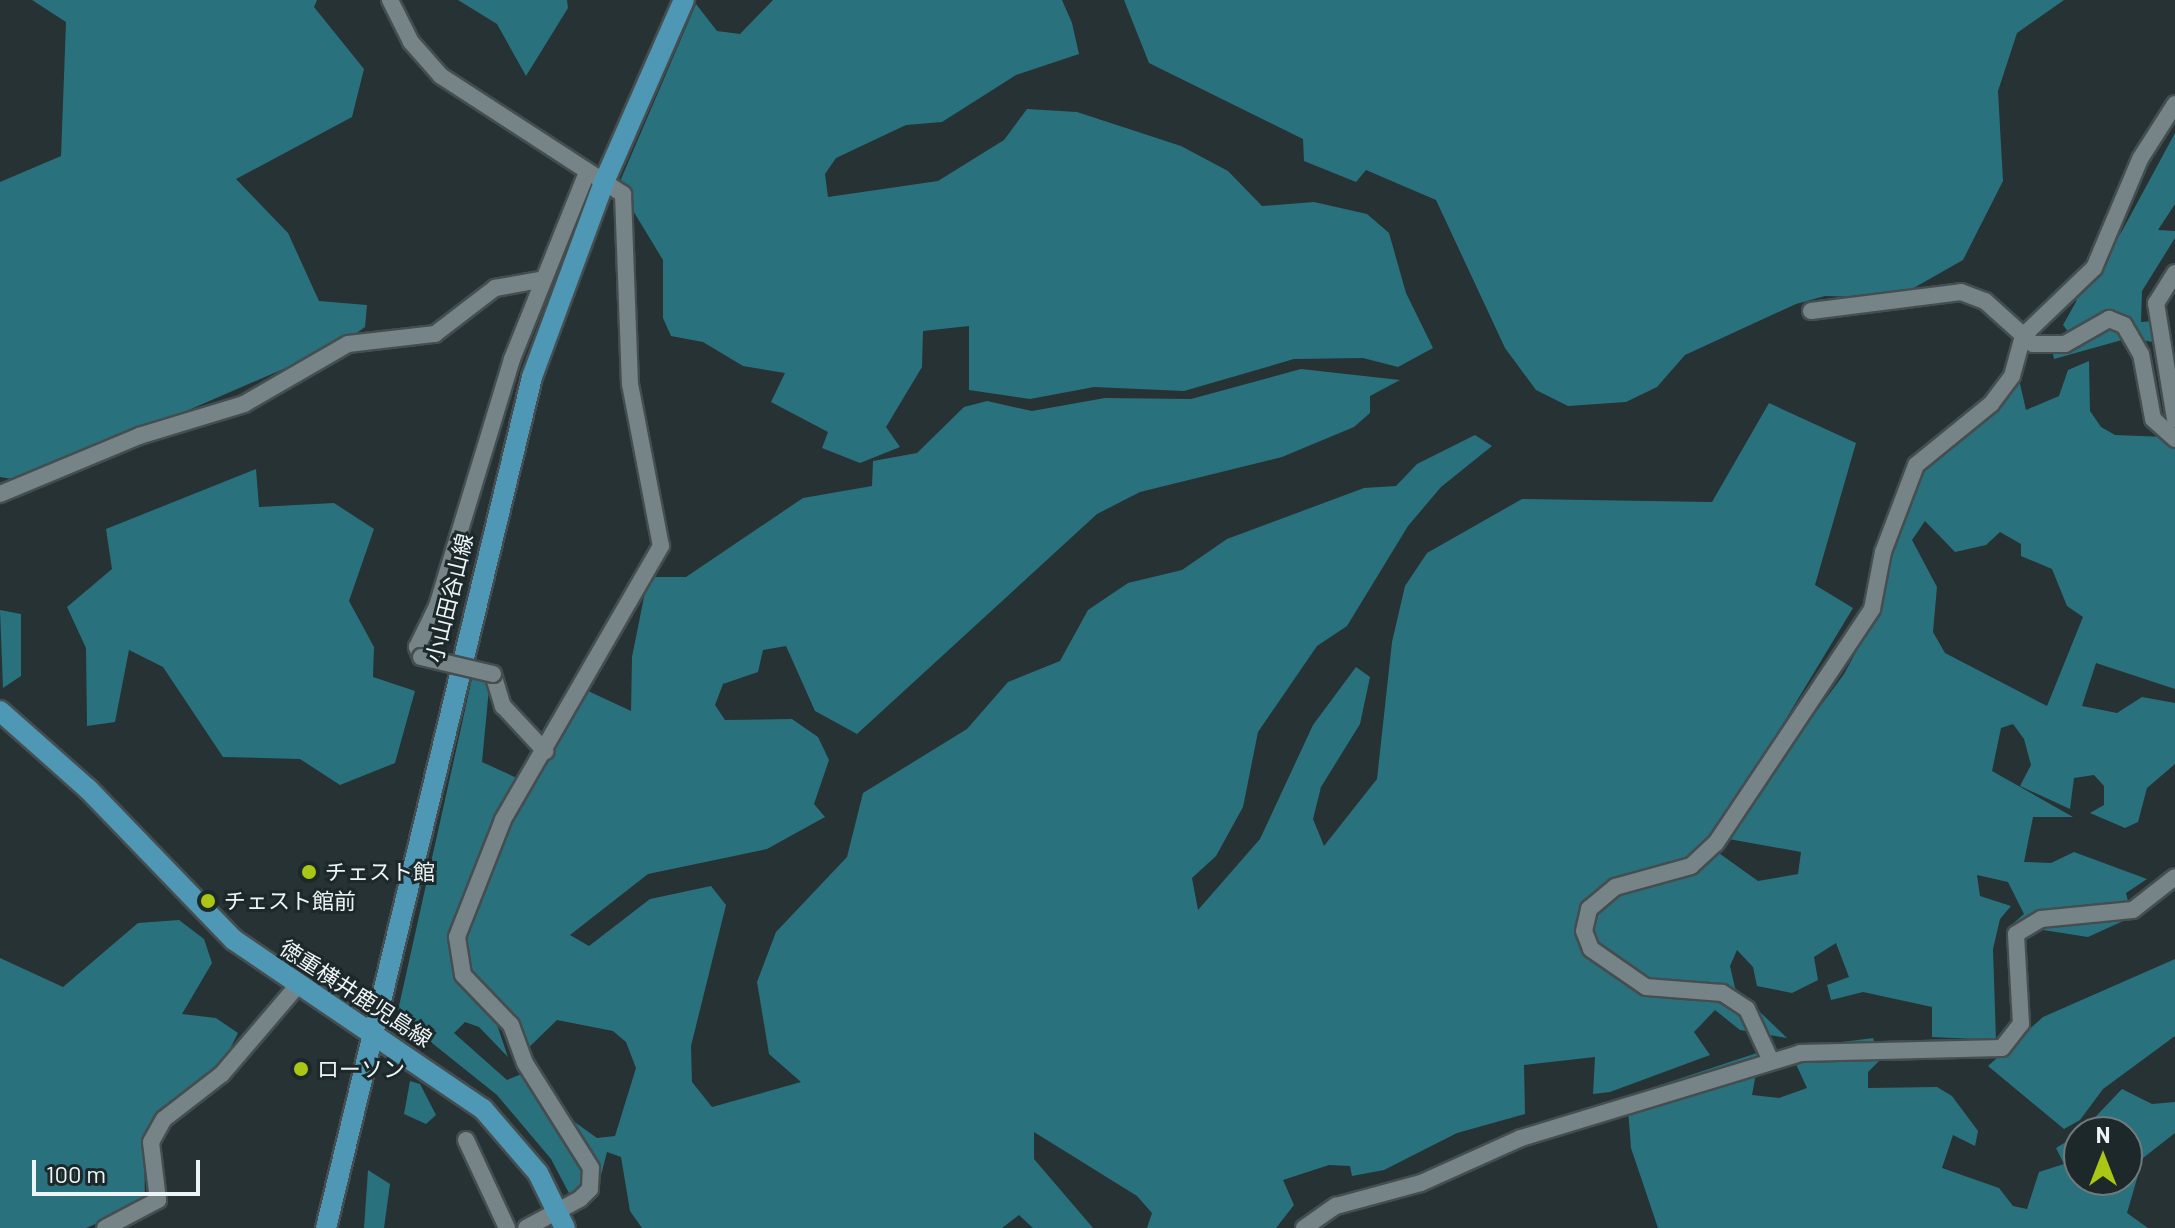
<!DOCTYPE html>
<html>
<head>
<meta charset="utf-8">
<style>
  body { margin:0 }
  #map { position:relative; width:2175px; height:1228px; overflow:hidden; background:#263234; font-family:Barlow,"Noto Sans JP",sans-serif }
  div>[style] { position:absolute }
  .forest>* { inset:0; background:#2a717e }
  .roads { filter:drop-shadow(2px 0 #444e50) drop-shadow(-2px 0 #444e50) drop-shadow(0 2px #444e50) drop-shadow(0 -2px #444e50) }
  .minor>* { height:16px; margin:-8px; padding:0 8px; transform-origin:8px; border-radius:8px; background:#768487 }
  .major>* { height:20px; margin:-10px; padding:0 10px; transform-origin:10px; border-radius:10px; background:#4e98b6 }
  .bridges { filter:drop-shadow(2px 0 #444e50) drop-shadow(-2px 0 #444e50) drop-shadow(0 2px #444e50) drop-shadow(0 -2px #444e50) }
  .minor-bridge>* { height:16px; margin:-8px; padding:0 8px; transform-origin:8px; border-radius:8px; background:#768487 }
  .dots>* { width:22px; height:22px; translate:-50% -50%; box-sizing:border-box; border:4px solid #1c282a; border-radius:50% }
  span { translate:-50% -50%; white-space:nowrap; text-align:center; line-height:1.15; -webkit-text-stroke:6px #1c282a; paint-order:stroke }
  .street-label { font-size:22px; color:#edf4f6 }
  .poi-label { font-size:22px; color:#edf4f6 }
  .left { translate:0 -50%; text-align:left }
  .north { position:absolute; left:2063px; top:1116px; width:80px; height:80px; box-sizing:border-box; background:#1c282a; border:2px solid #707a7c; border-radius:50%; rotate:0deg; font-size:22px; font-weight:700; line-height:32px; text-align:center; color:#edf4f6 }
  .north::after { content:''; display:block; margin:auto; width:28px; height:36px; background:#aac716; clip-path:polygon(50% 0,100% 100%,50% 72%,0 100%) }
  .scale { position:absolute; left:32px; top:1160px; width:168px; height:36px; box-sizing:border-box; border:4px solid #edf4f6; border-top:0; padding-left:10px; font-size:24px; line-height:28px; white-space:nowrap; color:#edf4f6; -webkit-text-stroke:6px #1c282a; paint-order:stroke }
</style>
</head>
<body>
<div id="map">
  <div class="forest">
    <i style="clip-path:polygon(32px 0,317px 0,314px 7px,364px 69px,352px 117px,236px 179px,288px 233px,319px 301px,367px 305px,365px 327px,341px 344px,25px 481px,0 477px,0 182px,61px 156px,66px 22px)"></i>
    <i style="clip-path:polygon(458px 0,567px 0,568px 8px,526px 76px,497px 24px)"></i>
    <i style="clip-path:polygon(773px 0,1062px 0,1072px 23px,1079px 54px,1016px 75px,942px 122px,906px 125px,836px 158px,825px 174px,828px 197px,938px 181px,1004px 140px,1027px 109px,1077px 112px,1181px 146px,1228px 171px,1262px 206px,1314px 202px,1367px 214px,1389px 233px,1406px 293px,1433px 348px,1398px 367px,1363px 358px,1294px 359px,1184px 391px,1094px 387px,1030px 399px,969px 390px,969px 326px,923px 331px,922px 367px,886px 427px,900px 447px,860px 463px,822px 448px,828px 432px,771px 402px,785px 373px,743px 366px,703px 342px,671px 336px,663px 318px,663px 260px,618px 186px,696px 4px,717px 31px,740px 34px)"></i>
    <i style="clip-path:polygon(1124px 0,2064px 0,2017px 33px,1998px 91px,2003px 181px,1963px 260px,1896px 298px,1825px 296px,1796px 304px,1685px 355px,1657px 387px,1626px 402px,1568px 406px,1536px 390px,1505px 348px,1436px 200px,1366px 170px,1356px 182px,1304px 161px,1303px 139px,1149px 63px)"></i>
    <i style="clip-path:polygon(2175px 133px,2175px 204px,2158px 230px,2175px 231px,2175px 238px,2142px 291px,2141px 322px,2154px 321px,2162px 397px,2153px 342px,2129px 338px,2054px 359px,2052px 348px,2070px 334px,2063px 325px,2077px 300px,2062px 305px,2087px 284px,2122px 231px)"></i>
    <i style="clip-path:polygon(evenodd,2012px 349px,2026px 410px,2059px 396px,2068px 370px,2089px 361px,2090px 411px,2101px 427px,2115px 435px,2165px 437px,2175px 446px,2175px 689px,2096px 663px,2082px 706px,2117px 713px,2142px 697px,2175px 703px,2175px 764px,2147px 788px,2138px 822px,2125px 828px,2090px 813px,2104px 805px,2104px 786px,2094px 775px,2074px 778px,2070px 809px,2020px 786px,2031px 765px,2024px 739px,2013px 724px,2001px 728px,1992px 771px,2073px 817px,2033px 817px,2024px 862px,2051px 863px,2074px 852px,2147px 879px,2126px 893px,2132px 917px,2088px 937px,2043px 930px,2024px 937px,2029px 1004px,2011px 1005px,2009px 927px,2024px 914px,2008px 882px,1977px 875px,1980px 896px,2011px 906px,2000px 919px,1993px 949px,1996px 1040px,1932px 1037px,1932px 1007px,1863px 992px,1831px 1000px,1827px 985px,1849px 977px,1836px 943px,1814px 957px,1818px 980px,1792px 993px,1757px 986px,1753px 967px,1737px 950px,1730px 966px,1735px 988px,1787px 1038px,1740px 1030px,1715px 1010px,1694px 1032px,1710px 1055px,1610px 1092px,1593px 1094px,1595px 1057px,1524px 1065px,1525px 1114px,1457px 1133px,1384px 1170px,1352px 1176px,1350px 1166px,1329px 1165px,1283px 1180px,1294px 1205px,1276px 1228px,1147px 1228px,1152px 1213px,1137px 1196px,1034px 1132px,1034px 1159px,1093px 1228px,1033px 1228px,1019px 1215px,1002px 1228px,642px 1228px,630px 1211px,621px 1157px,607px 1152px,599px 1183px,555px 1108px,597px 1138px,615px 1136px,636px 1068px,626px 1042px,613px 1031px,557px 1020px,520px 1056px,494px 1016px,508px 1057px,479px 1027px,465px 1022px,454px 1033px,507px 1080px,524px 1073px,582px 1162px,586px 1179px,571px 1197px,551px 1159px,497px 1095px,397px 1015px,473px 674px,490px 678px,482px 762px,530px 784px,586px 690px,631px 711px,632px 657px,648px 577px,686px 577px,803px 498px,872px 486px,873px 461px,917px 453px,964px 407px,987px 401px,1032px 411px,1105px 398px,1191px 399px,1301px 369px,1400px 380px,1370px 396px,1370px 413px,1354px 427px,1282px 457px,1140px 492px,1097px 514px,857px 734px,815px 711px,786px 646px,763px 650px,758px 672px,723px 684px,715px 705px,725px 720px,792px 719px,818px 737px,829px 760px,814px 804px,825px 817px,767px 849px,648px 874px,570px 935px,589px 946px,650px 899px,711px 886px,726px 905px,691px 1046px,692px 1082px,712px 1107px,801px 1082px,769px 1054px,757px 982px,776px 932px,847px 857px,863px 793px,967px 729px,1008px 682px,1060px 661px,1088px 610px,1128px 583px,1182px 570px,1227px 539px,1364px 488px,1396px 486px,1417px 464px,1475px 435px,1492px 446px,1441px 487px,1408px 526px,1347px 626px,1317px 646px,1258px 732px,1243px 807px,1216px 856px,1192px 878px,1198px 910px,1260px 839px,1313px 725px,1356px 667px,1370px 677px,1360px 724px,1321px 787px,1313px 819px,1324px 846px,1377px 779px,1392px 642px,1405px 586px,1427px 553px,1522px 499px,1712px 502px,1769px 403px,1856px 443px,1815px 585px,1853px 608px,1709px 846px,1758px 881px,1798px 874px,1801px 852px,1723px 838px,1844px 674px,1875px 617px,1882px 563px,1915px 478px,1998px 405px,2012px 349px,1925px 521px,1955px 552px,1986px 545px,2000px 532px,2021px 544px,2021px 556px,2052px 569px,2067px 606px,2083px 617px,2047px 706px,1945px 653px,1933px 632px,1937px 587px,1912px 540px,1925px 521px)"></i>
    <i style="clip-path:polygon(256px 469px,259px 507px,334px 503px,374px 529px,349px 601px,374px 647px,373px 677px,415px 691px,395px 763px,340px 785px,300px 759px,223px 757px,163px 667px,129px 650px,115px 722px,87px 726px,86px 648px,67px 607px,112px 569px,106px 529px)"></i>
    <i style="clip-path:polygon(0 610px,21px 614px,21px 676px,3px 688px)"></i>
    <i style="clip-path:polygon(179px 920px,204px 939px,212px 963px,182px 1014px,216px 1018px,238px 1033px,222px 1065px,153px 1118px,144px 1138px,145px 1203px,86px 1228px,0 1228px,0 958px,63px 987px,138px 923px)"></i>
    <i style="clip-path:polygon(2175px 959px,2175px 1036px,2103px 1089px,2080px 1120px,2064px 1129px,1988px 1066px,2043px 1017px)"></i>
    <i style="clip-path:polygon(1873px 1038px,1880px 1060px,1868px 1072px,1868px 1088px,1937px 1087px,1952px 1096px,1978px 1131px,1975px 1146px,1953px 1135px,1942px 1168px,1999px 1188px,2013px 1206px,2027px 1209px,2039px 1172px,2064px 1164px,2056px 1148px,2079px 1134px,2079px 1180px,2127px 1180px,2127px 1132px,2081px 1132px,2122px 1089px,2152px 1104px,2175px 1102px,2175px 1133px,2143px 1158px,2127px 1213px,2148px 1228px,1658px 1228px,1631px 1148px,1627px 1096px,1760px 1052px,1752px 1095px,1779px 1098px,1807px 1088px,1789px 1049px)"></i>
    <i style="clip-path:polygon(410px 1081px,420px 1084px,436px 1115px,426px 1124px,404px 1114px)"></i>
    <i style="clip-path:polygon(368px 1170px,390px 1184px,384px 1228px,364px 1228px)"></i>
  </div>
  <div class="roads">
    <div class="minor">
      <i style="left:390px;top:0;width:47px;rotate:63.4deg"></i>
      <i style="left:411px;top:42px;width:45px;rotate:48.6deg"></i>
      <i style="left:441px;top:76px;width:217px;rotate:33deg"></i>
      <i style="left:623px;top:194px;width:190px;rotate:87.9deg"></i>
      <i style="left:630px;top:384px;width:165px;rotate:79.2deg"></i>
      <i style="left:661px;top:546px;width:316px;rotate:120deg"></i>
      <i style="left:503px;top:820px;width:126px;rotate:111.5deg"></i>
      <i style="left:457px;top:937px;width:38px;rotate:81deg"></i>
      <i style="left:463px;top:975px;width:69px;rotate:46.2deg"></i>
      <i style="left:511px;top:1025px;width:40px;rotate:69.8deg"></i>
      <i style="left:525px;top:1063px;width:124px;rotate:57.8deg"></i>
      <i style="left:591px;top:1168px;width:21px;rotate:93deg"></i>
      <i style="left:590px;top:1189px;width:14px;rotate:135deg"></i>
      <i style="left:580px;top:1199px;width:61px;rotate:151.8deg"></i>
      <i style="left:2175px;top:273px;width:36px;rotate:122deg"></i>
      <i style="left:2156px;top:303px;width:118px;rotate:80.7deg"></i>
      <i style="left:1811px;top:311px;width:151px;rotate:-7.2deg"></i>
      <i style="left:1961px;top:292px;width:26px;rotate:21deg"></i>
      <i style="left:1985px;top:301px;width:64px;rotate:41.9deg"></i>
      <i style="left:2033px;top:344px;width:32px"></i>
      <i style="left:2065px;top:344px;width:51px;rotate:-29.6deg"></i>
      <i style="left:2109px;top:319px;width:16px;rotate:22deg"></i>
      <i style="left:2124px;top:325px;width:34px;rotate:60deg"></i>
      <i style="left:2141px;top:354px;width:66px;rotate:79.5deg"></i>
      <i style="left:2153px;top:419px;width:30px;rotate:42deg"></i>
      <i style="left:0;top:494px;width:151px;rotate:-22.6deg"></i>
      <i style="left:139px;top:436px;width:110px;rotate:-16.9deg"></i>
      <i style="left:244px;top:404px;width:120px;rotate:-30deg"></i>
      <i style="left:348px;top:344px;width:88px;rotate:-6.6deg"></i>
      <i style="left:435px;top:334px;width:76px;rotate:-37.5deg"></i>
      <i style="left:495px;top:288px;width:46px;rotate:-10.1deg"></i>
      <i style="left:421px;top:657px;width:11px;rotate:-112deg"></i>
      <i style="left:417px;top:647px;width:46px;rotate:-64deg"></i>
      <i style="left:437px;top:606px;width:258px;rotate:-73.1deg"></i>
      <i style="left:512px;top:359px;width:201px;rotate:-68.1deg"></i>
      <i style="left:493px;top:674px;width:34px;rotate:73deg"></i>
      <i style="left:503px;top:706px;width:62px;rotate:47deg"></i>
      <i style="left:1771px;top:1061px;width:57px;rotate:-114.8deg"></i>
      <i style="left:1747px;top:1009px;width:30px;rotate:-147deg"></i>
      <i style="left:1722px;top:993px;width:76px;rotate:-175.5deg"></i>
      <i style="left:1646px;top:987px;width:67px;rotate:-145.4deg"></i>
      <i style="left:1591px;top:949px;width:19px;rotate:-111deg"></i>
      <i style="left:1584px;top:931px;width:23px;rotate:-77deg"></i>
      <i style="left:1589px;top:909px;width:34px;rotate:-40deg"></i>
      <i style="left:1615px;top:887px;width:79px;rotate:-15.4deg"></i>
      <i style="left:1691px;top:866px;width:34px;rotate:-43deg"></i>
      <i style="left:1716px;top:843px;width:281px;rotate:-56.3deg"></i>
      <i style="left:1872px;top:609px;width:58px;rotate:-79.1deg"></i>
      <i style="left:1883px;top:552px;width:93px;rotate:-69.2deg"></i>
      <i style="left:1916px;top:465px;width:97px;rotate:-39.1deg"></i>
      <i style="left:1991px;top:404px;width:35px;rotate:-53deg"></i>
      <i style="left:2012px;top:376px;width:41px;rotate:-74.6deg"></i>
      <i style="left:2023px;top:336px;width:98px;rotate:-43.8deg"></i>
      <i style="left:2094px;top:268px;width:118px;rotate:-67.1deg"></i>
      <i style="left:2140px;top:159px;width:65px;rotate:-57.5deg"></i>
      <i style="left:466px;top:1140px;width:97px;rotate:65deg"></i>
      <i style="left:105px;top:1228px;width:60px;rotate:-27.8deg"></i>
      <i style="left:158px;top:1200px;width:58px;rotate:-96.9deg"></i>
      <i style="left:151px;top:1142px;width:26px;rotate:-61deg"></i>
      <i style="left:164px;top:1119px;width:73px;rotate:-37.8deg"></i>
      <i style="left:222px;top:1074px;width:117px;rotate:-49.5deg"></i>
      <i style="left:1304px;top:1228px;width:39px;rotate:-35deg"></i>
      <i style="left:1336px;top:1206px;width:88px;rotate:-15.1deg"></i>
      <i style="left:1421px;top:1183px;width:110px;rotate:-24.2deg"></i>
      <i style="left:1521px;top:1138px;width:292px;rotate:-16.9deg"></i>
      <i style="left:1800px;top:1053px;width:202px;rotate:-1.4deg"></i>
      <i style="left:2002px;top:1048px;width:31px;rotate:-52deg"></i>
      <i style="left:2021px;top:1024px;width:90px;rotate:-93.2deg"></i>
      <i style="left:2016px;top:934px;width:29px;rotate:-31deg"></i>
      <i style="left:2041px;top:919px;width:92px;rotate:-5.6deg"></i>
      <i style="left:2133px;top:910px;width:53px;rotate:-38.2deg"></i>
    </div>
    <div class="major">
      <i style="left:0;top:711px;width:118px;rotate:41.6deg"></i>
      <i style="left:88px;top:789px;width:210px;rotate:46deg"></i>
      <i style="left:234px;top:940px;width:301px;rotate:34.2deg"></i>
      <i style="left:483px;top:1109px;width:84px;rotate:49.3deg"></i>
      <i style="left:538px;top:1173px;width:61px;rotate:63.9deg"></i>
      <i style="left:326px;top:1228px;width:876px;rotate:-76.39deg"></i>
      <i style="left:532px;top:377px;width:208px;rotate:-69.7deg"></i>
      <i style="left:604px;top:182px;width:199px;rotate:-66.3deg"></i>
    </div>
  </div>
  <div class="bridges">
    <div class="minor-bridge">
      <i style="left:421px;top:657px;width:74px;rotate:13.3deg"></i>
    </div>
  </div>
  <div class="dots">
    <i style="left:309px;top:872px;background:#aac716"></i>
    <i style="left:208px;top:901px;background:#aac716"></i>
    <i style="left:301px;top:1069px;background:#aac716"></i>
  </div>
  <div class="street-label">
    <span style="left:449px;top:598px;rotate:-76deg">小山田谷山線</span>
    <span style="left:356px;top:993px;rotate:33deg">徳重横井鹿児島線</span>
  </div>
  <div class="poi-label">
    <span class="left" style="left:325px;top:872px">チェスト館</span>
    <span class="left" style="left:224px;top:901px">チェスト館前</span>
    <span class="left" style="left:317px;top:1069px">ローソン</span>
  </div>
  <div class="north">N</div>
  <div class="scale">100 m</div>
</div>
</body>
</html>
